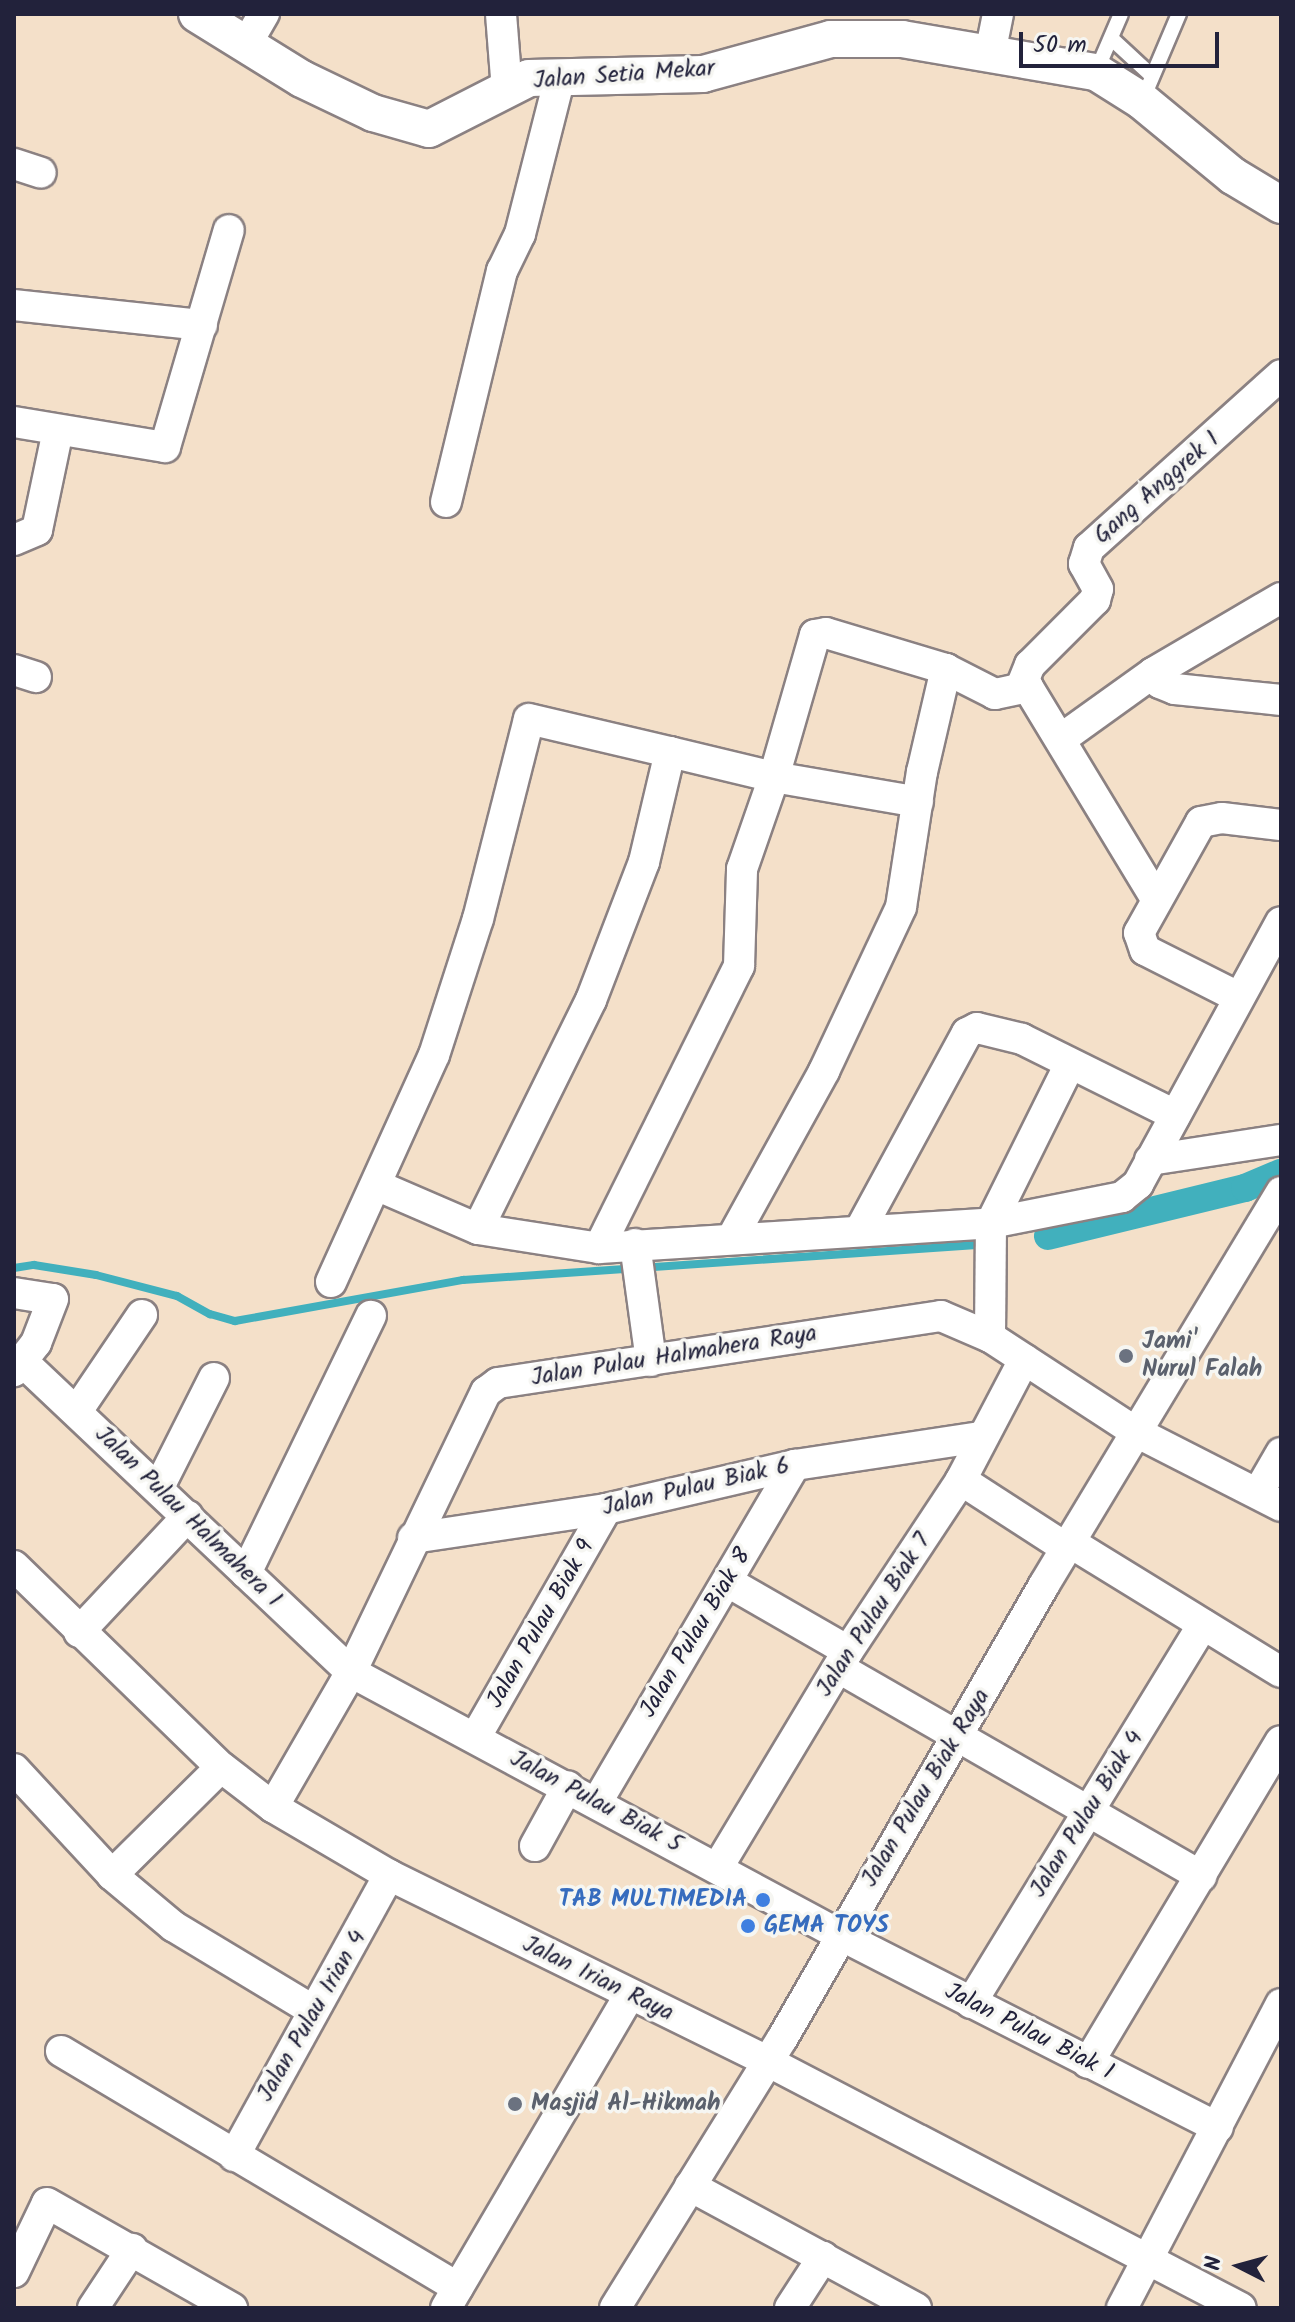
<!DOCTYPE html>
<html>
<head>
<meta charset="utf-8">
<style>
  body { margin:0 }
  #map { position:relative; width:1295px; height:2322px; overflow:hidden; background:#f4e0c9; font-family:Kalam,sans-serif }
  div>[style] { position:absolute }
  .stream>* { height:8px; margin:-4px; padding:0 4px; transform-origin:4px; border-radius:4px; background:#41b0bd }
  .canal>* { height:28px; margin:-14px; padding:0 14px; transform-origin:14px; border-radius:14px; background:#41b0bd }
  .roads { filter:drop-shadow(2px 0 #8b8182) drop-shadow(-2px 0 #8b8182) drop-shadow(0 2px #8b8182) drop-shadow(0 -2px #8b8182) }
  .service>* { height:14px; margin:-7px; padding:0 7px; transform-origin:7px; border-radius:7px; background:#fff }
  .minor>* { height:30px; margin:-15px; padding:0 15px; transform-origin:15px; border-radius:15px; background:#fff }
  .tertiary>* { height:36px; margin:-18px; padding:0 18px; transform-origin:18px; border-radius:18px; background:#fff }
  .dots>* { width:22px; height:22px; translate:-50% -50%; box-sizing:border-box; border:4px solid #f6f6f2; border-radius:50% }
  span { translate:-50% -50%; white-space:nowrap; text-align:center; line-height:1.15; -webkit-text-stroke:7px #f6f6f2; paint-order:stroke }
  .street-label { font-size:24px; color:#22223b }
  .worship-label { font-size:24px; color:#5b616d; font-weight:700 }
  .left { translate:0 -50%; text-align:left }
  .shop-label { font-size:24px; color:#366cbe; font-weight:700 }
  .right { translate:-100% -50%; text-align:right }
  .frame { position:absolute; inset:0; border:16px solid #22223b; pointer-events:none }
  .north { position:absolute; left:1199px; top:2226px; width:80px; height:80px; -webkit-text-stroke:6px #f6f6f2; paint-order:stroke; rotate:276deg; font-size:22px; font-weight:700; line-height:32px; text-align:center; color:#22223b }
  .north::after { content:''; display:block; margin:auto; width:28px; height:36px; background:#22223b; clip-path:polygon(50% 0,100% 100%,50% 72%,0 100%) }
  .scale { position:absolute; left:1019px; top:32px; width:200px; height:36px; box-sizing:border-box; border:4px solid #22223b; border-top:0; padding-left:10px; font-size:24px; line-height:28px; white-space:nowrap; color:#22223b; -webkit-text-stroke:6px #f6f6f2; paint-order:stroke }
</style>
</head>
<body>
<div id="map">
  <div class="stream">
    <i style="left:14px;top:1268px;width:20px;rotate:-9deg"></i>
    <i style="left:34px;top:1265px;width:63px;rotate:9.2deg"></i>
    <i style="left:96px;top:1275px;width:84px;rotate:14.5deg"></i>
    <i style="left:177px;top:1296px;width:38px;rotate:29deg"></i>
    <i style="left:210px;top:1314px;width:26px;rotate:16deg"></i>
    <i style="left:235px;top:1321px;width:232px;rotate:-10.2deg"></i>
    <i style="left:463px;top:1280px;width:515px;rotate:-3.9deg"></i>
  </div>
  <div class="canal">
    <i style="left:1048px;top:1236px;width:203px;rotate:-13.7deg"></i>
    <i style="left:1245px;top:1188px;width:38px;rotate:-23deg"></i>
  </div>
  <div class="roads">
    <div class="service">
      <i style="left:1112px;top:39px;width:54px;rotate:42.8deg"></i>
      <i style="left:1096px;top:72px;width:63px;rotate:-66.7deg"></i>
      <i style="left:1142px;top:101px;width:95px;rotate:-67deg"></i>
    </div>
    <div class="minor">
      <i style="left:501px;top:14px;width:76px;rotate:85.5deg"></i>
      <i style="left:247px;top:43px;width:34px;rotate:-60deg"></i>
      <i style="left:990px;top:54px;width:41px;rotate:-78.7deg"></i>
      <i style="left:14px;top:164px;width:28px;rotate:18deg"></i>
      <i style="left:14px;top:305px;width:189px;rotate:6.1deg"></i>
      <i style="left:14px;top:422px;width:153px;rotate:9.4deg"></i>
      <i style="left:165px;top:447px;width:226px;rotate:-73.6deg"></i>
      <i style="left:446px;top:502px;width:238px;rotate:-76.4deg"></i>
      <i style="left:502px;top:271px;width:41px;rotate:-64.1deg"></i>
      <i style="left:520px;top:234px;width:162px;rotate:-75.7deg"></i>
      <i style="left:14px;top:540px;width:25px;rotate:-23deg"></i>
      <i style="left:37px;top:530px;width:102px;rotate:-78.1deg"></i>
      <i style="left:14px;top:670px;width:23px;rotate:18deg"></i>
      <i style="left:1153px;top:673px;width:12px;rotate:55deg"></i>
      <i style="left:1160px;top:683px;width:16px;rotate:22deg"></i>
      <i style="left:1175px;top:689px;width:107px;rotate:5.9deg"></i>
      <i style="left:1021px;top:687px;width:24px;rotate:-68deg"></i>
      <i style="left:1030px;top:665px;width:92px;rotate:-45deg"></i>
      <i style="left:1095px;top:600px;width:11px;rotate:-75deg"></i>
      <i style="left:1098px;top:589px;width:29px;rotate:-119deg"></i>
      <i style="left:1084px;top:564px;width:17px;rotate:-73deg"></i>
      <i style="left:1089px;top:548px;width:258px;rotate:-42deg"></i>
      <i style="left:1061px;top:739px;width:113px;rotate:-35.7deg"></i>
      <i style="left:1153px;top:673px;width:148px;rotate:-30.4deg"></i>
      <i style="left:1155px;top:897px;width:245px;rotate:-121.2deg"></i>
      <i style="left:1028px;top:687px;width:34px;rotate:168deg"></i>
      <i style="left:995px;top:694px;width:55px;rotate:-153deg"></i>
      <i style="left:946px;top:669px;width:125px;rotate:-163.3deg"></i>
      <i style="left:826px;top:633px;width:11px;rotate:170deg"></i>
      <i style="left:815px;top:635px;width:148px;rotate:106.1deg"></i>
      <i style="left:774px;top:777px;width:107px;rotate:-166.5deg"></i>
      <i style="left:670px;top:752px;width:113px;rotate:103.3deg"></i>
      <i style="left:644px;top:862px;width:148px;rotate:111deg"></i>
      <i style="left:591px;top:1000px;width:255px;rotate:116.3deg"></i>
      <i style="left:478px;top:1229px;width:122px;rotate:8.9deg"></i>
      <i style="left:599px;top:1248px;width:393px;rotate:-3.6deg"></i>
      <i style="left:991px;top:1223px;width:134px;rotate:-11.2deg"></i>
      <i style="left:1122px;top:1197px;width:21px;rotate:-39deg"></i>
      <i style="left:1138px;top:1184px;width:298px;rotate:-61.4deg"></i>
      <i style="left:1238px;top:997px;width:104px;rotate:-153.2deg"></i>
      <i style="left:1145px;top:950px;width:18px;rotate:-109deg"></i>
      <i style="left:1139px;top:933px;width:127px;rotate:-60.8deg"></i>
      <i style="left:1201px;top:822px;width:21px;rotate:-11deg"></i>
      <i style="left:1222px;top:818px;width:59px;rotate:6.8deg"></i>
      <i style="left:1150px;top:1160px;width:133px;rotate:-8.7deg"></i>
      <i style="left:376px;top:1185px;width:111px;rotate:23.3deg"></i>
      <i style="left:991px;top:1223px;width:178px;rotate:-63.6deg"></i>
      <i style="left:860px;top:1230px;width:224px;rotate:-61.5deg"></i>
      <i style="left:967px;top:1033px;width:11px;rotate:-27deg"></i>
      <i style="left:977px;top:1028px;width:46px;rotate:13.7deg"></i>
      <i style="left:1022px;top:1039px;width:171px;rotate:26.4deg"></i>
      <i style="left:732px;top:1238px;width:191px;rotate:-61.1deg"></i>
      <i style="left:824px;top:1071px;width:181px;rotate:-64.8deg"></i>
      <i style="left:901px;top:907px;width:137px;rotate:-81.2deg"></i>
      <i style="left:922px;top:772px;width:106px;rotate:-76.9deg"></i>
      <i style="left:635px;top:1244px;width:118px;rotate:82.2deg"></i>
      <i style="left:599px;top:1248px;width:315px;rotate:-63.6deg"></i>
      <i style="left:739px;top:966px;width:97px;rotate:-88.2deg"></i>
      <i style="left:742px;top:869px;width:97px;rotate:-70.8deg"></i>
      <i style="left:774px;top:777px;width:146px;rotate:9.8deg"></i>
      <i style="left:331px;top:1282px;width:249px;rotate:-65.6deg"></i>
      <i style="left:434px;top:1055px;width:143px;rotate:-72.1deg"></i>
      <i style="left:478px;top:919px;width:206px;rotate:-75.7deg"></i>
      <i style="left:529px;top:719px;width:145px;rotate:13.2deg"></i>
      <i style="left:14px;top:1293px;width:39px;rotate:9deg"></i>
      <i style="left:53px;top:1299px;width:47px;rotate:111.1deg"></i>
      <i style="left:36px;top:1343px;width:36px;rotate:128deg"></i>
      <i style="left:990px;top:1337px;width:114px;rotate:-89.5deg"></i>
      <i style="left:24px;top:1363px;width:450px;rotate:43.4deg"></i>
      <i style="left:351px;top:1672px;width:555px;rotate:28.27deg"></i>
      <i style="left:840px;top:1935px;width:424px;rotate:27deg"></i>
      <i style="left:77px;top:1411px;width:116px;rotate:-55.9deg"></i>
      <i style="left:961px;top:1480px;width:125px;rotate:32.9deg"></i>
      <i style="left:159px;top:1487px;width:122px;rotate:-63.2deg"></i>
      <i style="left:1259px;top:1491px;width:44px;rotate:-59.9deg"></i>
      <i style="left:413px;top:1538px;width:195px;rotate:-8.5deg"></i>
      <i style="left:606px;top:1509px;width:194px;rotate:-13.1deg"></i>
      <i style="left:795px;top:1465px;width:187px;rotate:-8.6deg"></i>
      <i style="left:1071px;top:1543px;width:246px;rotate:31.6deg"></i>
      <i style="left:14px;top:1566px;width:289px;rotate:44.2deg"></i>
      <i style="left:221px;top:1767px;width:66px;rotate:37.6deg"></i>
      <i style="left:273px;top:1807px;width:134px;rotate:30.4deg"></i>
      <i style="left:389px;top:1875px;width:421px;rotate:26.2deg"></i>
      <i style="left:767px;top:2061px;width:534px;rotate:27.52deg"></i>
      <i style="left:246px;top:1573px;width:286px;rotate:-64.1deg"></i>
      <i style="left:728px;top:1582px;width:138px;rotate:29.9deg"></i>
      <i style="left:79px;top:1632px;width:159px;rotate:-46.8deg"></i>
      <i style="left:839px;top:1668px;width:418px;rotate:29.9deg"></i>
      <i style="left:475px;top:1738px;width:264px;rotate:-60.2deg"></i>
      <i style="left:14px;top:1769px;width:144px;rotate:47.2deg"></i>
      <i style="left:112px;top:1875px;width:80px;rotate:39.9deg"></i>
      <i style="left:173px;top:1926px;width:162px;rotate:31.1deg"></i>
      <i style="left:597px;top:1802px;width:391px;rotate:-59.6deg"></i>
      <i style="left:273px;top:1807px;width:156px;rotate:-60deg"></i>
      <i style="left:351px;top:1672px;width:311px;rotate:-64.3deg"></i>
      <i style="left:486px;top:1392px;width:15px;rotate:-37deg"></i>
      <i style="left:498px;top:1383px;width:448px;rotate:-8.6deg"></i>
      <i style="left:941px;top:1316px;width:53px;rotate:23.2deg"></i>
      <i style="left:990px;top:1337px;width:174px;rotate:33.1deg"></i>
      <i style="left:1136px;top:1432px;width:163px;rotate:27deg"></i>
      <i style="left:535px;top:1846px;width:68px;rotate:-61.2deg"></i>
      <i style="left:718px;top:1867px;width:252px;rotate:-59deg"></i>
      <i style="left:848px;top:1651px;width:205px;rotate:-56.5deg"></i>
      <i style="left:961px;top:1480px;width:136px;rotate:-62.3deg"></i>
      <i style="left:112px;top:1875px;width:153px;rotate:-44.7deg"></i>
      <i style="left:971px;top:2003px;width:444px;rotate:-58.5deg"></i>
      <i style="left:61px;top:2051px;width:462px;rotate:30.8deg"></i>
      <i style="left:1088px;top:2063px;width:375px;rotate:-59.1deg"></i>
      <i style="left:234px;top:2156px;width:321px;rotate:-61.1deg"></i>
      <i style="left:690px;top:2186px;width:257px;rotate:28.4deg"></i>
      <i style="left:14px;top:2272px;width:76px;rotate:-64.4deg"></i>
      <i style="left:47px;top:2203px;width:213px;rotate:29.6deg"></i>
      <i style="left:93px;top:2308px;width:71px;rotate:-56.5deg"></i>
      <i style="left:446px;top:2308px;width:363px;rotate:-59.6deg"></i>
      <i style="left:615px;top:2308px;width:317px;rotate:-58.2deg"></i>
      <i style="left:782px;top:2039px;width:524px;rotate:-60.01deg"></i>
      <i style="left:1044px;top:1585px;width:459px;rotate:-58.9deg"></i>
      <i style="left:790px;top:2308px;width:61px;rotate:-57.1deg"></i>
      <i style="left:1122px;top:2308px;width:343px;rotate:-62.4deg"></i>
    </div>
    <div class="tertiary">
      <i style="left:197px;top:14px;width:123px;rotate:31.8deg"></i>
      <i style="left:302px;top:79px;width:79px;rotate:25.6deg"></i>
      <i style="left:373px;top:113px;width:58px;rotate:15.9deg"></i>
      <i style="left:429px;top:129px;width:112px;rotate:-27deg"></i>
      <i style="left:529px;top:78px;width:174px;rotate:-1.3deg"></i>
      <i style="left:703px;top:74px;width:133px;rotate:-15.3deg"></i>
      <i style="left:831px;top:39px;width:71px"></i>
      <i style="left:902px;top:39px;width:197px;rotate:9.7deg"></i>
      <i style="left:1096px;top:72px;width:54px;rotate:32.2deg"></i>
      <i style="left:1142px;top:101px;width:118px;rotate:39.5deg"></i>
      <i style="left:1233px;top:176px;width:56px;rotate:31.1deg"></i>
    </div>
  </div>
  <div class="dots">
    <i style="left:1126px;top:1356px;background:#6b7280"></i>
    <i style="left:763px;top:1900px;background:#3f7fe0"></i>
    <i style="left:748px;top:1926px;background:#3f7fe0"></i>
    <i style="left:515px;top:2104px;background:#6b7280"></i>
  </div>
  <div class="street-label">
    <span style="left:624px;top:75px;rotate:-4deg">Jalan Setia Mekar</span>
    <span style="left:1157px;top:488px;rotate:-41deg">Gang Anggrek 1</span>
    <span style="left:674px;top:1356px;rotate:-9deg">Jalan Pulau Halmahera Raya</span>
    <span style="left:696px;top:1487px;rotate:-13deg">Jalan Pulau Biak 6</span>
    <span style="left:188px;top:1517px;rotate:44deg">Jalan Pulau Halmahera 1</span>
    <span style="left:874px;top:1615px;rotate:-57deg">Jalan Pulau Biak 7</span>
    <span style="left:541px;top:1624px;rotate:-60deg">Jalan Pulau Biak 9</span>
    <span style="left:696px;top:1633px;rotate:-59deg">Jalan Pulau Biak 8</span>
    <span style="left:926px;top:1788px;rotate:-59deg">Jalan Pulau Biak Raya</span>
    <span style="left:596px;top:1802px;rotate:28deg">Jalan Pulau Biak 5</span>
    <span style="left:1087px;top:1814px;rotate:-58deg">Jalan Pulau Biak 4</span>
    <span style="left:598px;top:1979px;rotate:26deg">Jalan Irian Raya</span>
    <span style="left:312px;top:2016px;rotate:-60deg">Jalan Pulau Irian 4</span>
    <span style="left:1029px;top:2032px;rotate:27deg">Jalan Pulau Biak 1</span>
  </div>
  <div class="worship-label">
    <span class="left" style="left:1142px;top:1356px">Jami'<br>Nurul Falah</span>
    <span class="left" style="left:531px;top:2104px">Masjid Al-Hikmah</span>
  </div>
  <div class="shop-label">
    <span class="right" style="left:747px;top:1900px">TAB MULTIMEDIA</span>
    <span class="left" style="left:764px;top:1926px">GEMA TOYS</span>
  </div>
  <div class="frame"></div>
  <div class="north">N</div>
  <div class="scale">50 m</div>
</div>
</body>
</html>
